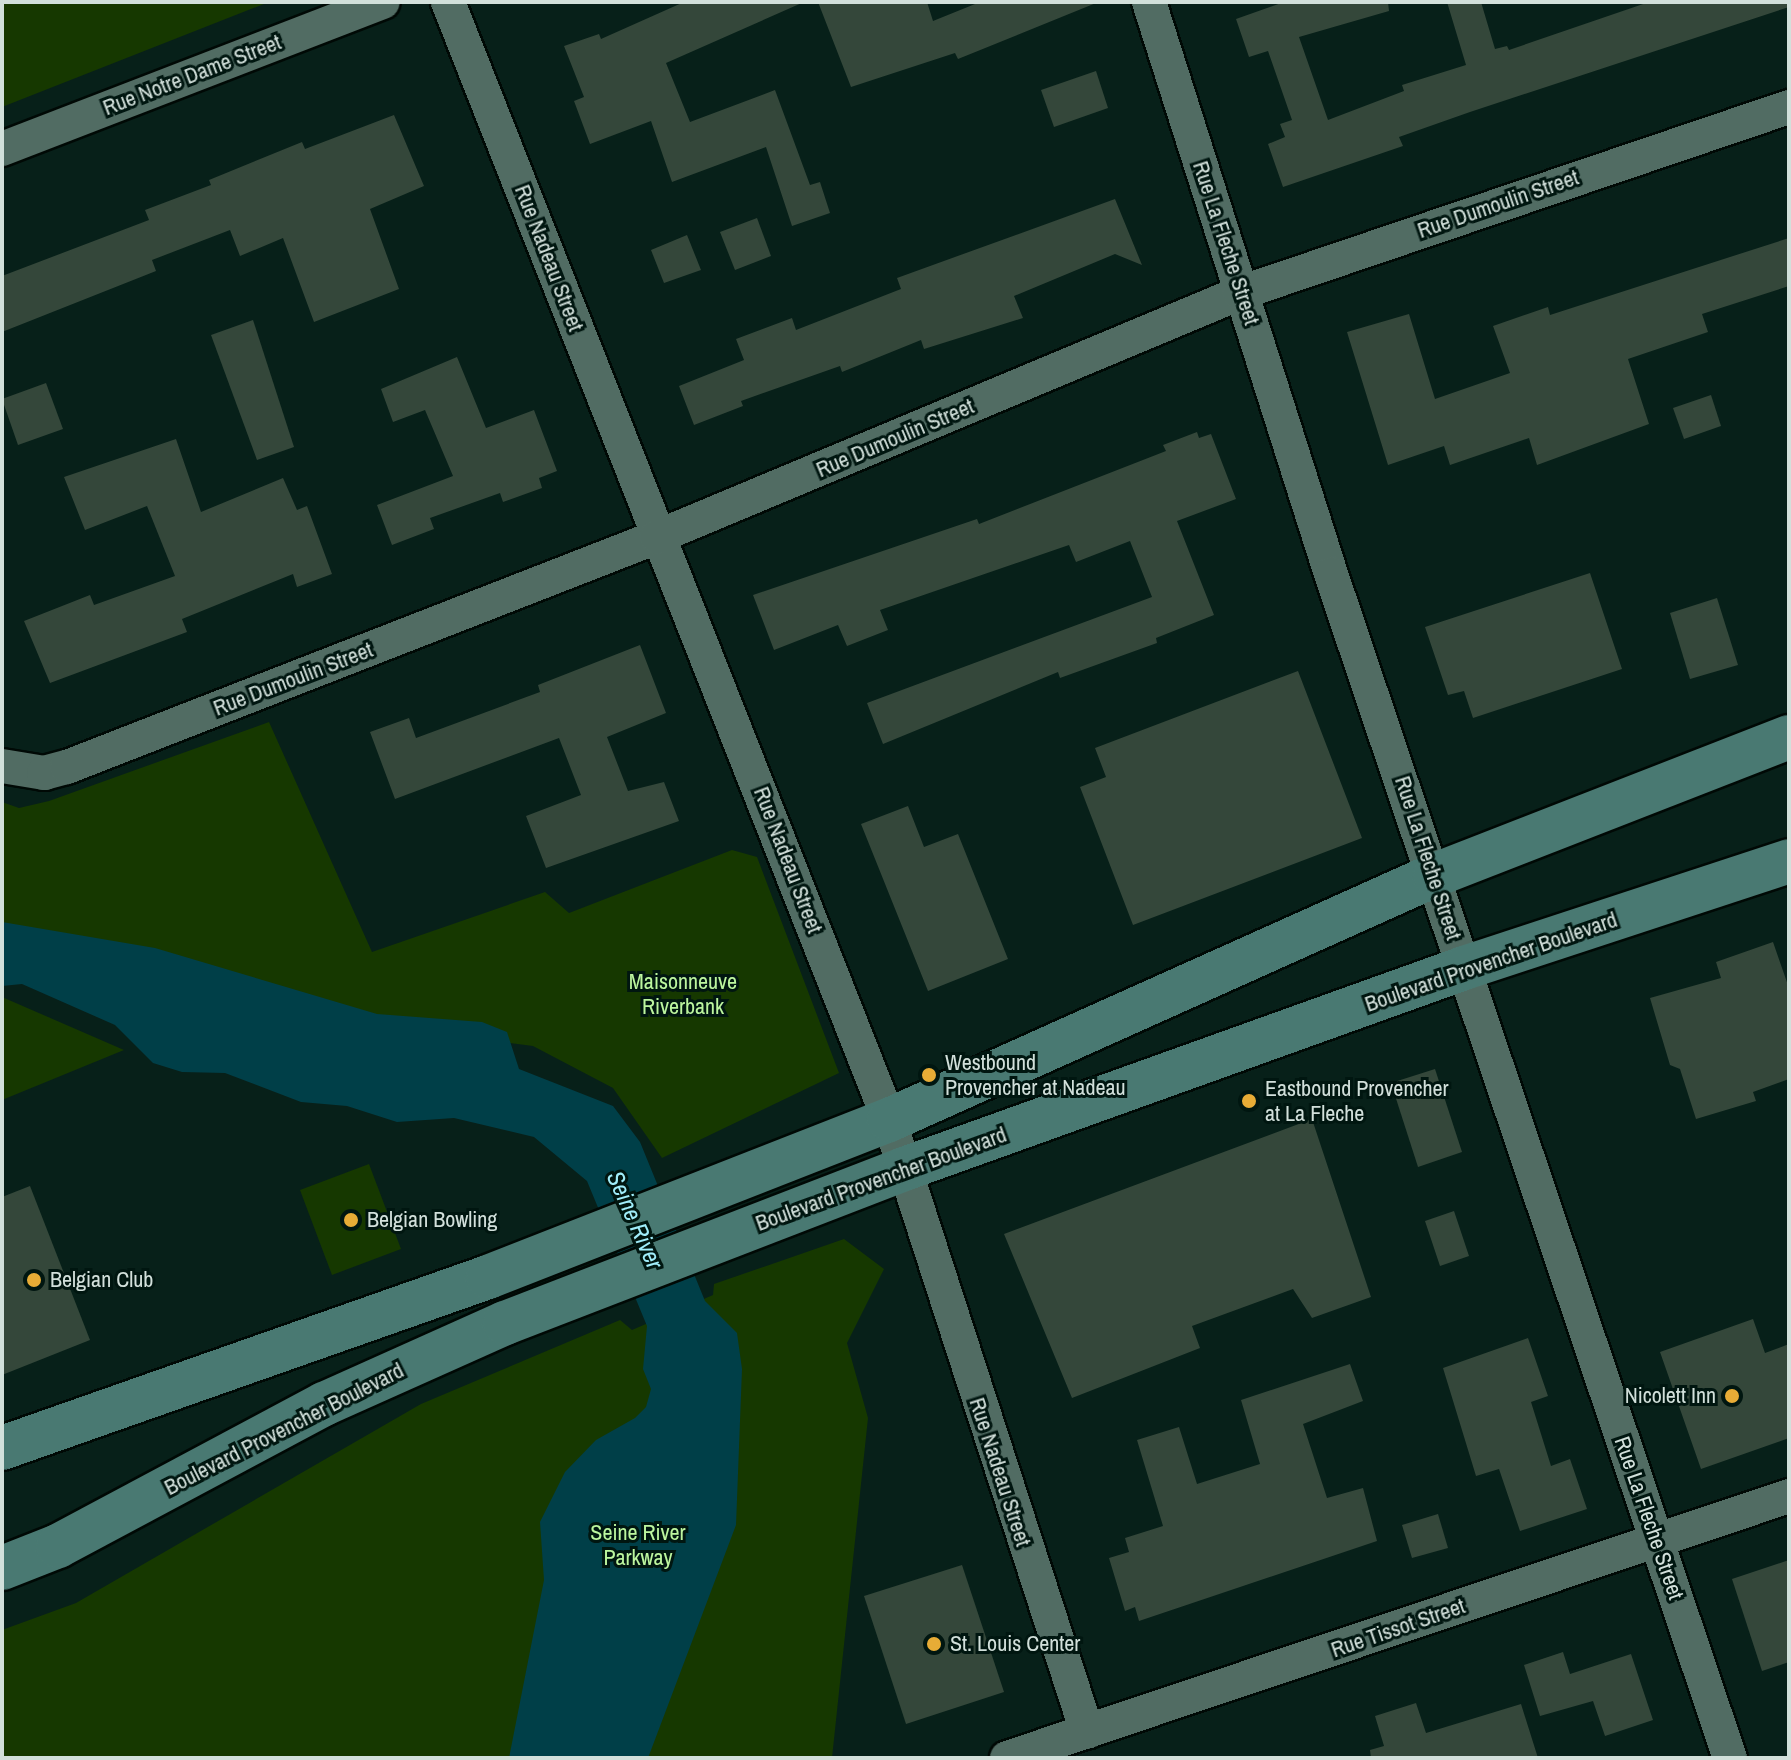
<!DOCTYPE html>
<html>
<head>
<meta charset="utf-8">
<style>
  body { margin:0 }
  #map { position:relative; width:1791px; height:1760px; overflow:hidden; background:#072019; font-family:"Archivo Narrow",sans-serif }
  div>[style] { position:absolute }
  .green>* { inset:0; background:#163800 }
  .water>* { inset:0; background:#003f48 }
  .building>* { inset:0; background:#34473a }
  .roads { filter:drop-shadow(2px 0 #000905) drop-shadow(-2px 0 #000905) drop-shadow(0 2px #000905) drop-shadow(0 -2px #000905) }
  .minor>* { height:34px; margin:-17px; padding:0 17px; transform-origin:17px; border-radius:17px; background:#516c63 }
  .secondary>* { height:44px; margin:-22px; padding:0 22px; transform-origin:22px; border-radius:22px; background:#497972 }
  .dots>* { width:22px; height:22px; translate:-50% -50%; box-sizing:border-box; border:4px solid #001610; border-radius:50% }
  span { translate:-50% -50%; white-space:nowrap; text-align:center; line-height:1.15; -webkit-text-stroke:6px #001610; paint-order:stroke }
  .street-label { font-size:22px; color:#d2e0db }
  .park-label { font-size:22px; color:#bcf69f }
  .poi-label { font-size:22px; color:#d2e0db }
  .left { translate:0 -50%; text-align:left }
  .right { translate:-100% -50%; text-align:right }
  .water-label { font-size:24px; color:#a0edfa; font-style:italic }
  .frame { position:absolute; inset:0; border:4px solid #d2e0db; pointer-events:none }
</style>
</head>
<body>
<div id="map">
  <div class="green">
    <i style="clip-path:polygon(2px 2px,269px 2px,2px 107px)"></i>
    <i style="clip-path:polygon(269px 722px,372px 952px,545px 892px,569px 913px,732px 850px,757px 857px,839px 1073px,662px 1158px,613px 1088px,533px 1046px,395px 1028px,2px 947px,2px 802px,19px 808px,49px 801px)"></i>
    <i style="clip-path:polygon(2px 997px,124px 1050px,2px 1100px)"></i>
    <i style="clip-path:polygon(369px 1164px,401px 1249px,332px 1275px,300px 1190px)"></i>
    <i style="clip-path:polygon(844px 1239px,884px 1269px,847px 1343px,868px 1418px,832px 1758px,2px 1758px,2px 1630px,76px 1603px,421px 1404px,620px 1320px,632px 1330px,713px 1295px,714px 1284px)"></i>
  </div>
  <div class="water">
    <i style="clip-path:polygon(2px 922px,155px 948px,377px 1014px,482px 1022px,507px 1032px,519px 1069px,613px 1106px,640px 1142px,705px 1301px,737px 1333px,742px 1369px,736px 1525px,648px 1758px,509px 1758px,544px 1580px,540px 1522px,565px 1472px,596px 1440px,635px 1418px,646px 1407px,651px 1389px,643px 1369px,647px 1326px,587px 1181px,534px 1137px,454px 1118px,397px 1122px,347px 1106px,301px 1102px,225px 1073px,182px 1072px,153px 1063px,115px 1025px,22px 984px,2px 986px)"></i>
  </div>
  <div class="building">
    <i style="clip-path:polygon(684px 2px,804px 2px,666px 63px,690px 122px,775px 90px,810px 185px,820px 182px,830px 213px,792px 226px,766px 147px,672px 182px,651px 121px,590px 144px,574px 101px,584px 97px,564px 46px,599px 34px,601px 39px)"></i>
    <i style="clip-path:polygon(818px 2px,927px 2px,933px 21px,980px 2px,1096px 3px,958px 59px,955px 53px,851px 87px)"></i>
    <i style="clip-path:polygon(1284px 2px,1388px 2px,1389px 11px,1299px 37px,1328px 120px,1404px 91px,1402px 85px,1466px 65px,1447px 2px,1481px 2px,1495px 49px,1507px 46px,1509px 50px,1649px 2px,1788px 2px,1789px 7px,1470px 112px,1399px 137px,1403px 146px,1283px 187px,1268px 144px,1285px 137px,1280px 124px,1292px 120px,1268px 51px,1249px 57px,1236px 19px)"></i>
    <i style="clip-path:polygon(1096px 71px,1108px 108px,1054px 127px,1041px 90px)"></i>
    <i style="clip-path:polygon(394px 115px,424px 186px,370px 209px,399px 289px,314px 322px,283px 238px,240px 256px,230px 230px,152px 260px,156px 271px,2px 332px,2px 276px,149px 220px,145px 210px,211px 185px,209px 180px,302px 142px,305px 149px)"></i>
    <i style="clip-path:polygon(1115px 199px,1142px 265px,1115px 254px,1014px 296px,1023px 318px,924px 349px,921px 340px,842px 372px,840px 366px,741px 401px,743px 406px,694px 425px,679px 386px,744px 360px,736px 339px,792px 318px,796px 330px,901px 289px,897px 278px)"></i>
    <i style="clip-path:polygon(757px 218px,771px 256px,735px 270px,720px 232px)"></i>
    <i style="clip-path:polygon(687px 235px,701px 270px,664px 283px,651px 250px)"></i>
    <i style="clip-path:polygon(1789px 238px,1789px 286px,1702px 314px,1708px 332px,1628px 359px,1649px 424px,1537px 465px,1529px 438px,1450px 465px,1444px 446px,1388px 465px,1347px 332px,1409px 314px,1435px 399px,1510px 373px,1493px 326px,1548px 307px,1550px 315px)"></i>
    <i style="clip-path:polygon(253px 320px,294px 447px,257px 460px,211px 335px)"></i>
    <i style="clip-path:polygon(457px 357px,486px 428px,534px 410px,557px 471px,539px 478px,542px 488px,503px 502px,500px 493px,430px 518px,434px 529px,392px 545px,377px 505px,453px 476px,425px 410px,393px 422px,381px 389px)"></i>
    <i style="clip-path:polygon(46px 383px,63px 429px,18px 445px,2px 399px)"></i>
    <i style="clip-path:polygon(1711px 395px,1721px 426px,1684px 439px,1673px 408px)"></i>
    <i style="clip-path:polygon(1197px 432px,1199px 438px,1211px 434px,1236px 499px,1177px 521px,1214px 615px,1156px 638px,1157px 643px,1060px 678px,1058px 672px,883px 744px,867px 703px,1152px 597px,1130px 541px,1076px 562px,1069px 545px,880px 610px,888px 630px,847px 646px,838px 625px,774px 650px,753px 595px,977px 519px,979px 524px,1166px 451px,1163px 445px)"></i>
    <i style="clip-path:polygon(176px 439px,201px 512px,283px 478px,297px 510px,307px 506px,332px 574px,297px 587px,293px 574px,182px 619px,187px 632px,50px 683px,24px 621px,90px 595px,94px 605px,175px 576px,147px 506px,85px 530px,64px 477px)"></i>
    <i style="clip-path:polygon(1590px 573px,1622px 669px,1473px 718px,1464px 691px,1448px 695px,1425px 627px)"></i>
    <i style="clip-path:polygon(1717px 598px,1738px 665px,1690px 679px,1670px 613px)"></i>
    <i style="clip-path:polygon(640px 645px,666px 713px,607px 737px,628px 791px,664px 782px,679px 821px,546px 868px,526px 816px,581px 795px,559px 738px,395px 799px,370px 732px,409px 718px,416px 738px,540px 692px,538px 685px)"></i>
    <i style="clip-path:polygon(1298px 671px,1362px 838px,1133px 925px,1080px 787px,1106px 777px,1095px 748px)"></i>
    <i style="clip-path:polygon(908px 806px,924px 847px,958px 834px,1008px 959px,928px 991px,861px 824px)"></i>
    <i style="clip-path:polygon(1773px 942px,1789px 988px,1789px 1079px,1753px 1092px,1756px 1101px,1696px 1119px,1680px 1069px,1670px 1065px,1650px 998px,1721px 978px,1716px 962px)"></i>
    <i style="clip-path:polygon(1435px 1069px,1462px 1152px,1418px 1167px,1391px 1083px)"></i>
    <i style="clip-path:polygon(1312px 1119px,1371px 1297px,1312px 1318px,1293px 1289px,1192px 1326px,1200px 1348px,1072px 1398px,1004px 1234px)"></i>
    <i style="clip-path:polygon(30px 1186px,90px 1340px,2px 1375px,2px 1197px)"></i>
    <i style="clip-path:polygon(1454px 1211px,1469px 1256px,1440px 1266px,1425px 1221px)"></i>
    <i style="clip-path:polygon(1753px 1319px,1765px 1353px,1789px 1344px,1789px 1438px,1701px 1469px,1660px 1352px)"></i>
    <i style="clip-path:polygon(1528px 1338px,1548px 1396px,1531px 1402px,1551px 1466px,1570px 1459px,1587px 1509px,1520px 1531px,1499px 1469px,1476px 1476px,1443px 1368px)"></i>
    <i style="clip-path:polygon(1350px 1364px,1363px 1401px,1303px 1424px,1327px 1498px,1363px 1488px,1377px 1541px,1139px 1621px,1135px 1607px,1125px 1611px,1109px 1558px,1129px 1552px,1125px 1538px,1163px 1526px,1137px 1440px,1179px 1427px,1197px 1484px,1260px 1464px,1241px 1400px)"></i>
    <i style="clip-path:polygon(1438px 1514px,1448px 1548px,1412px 1558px,1402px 1525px)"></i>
    <i style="clip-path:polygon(1789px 1560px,1789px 1662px,1762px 1671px,1732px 1579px)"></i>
    <i style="clip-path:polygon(962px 1565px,1004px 1692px,906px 1724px,864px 1596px)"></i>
    <i style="clip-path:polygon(1563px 1652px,1570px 1674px,1631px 1654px,1653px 1720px,1605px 1736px,1593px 1701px,1540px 1716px,1524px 1665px)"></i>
    <i style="clip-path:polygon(1416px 1703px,1426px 1733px,1521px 1704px,1538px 1758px,1371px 1758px,1370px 1750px,1384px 1746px,1375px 1716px)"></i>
  </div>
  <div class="roads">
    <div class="minor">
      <i style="left:448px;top:2px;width:1202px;rotate:68.47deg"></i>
      <i style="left:889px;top:1120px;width:643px;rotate:72.07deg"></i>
      <i style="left:1149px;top:2px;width:600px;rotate:72.35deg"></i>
      <i style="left:1331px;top:574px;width:1249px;rotate:71.38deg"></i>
      <i style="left:2px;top:149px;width:408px;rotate:-21.1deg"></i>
      <i style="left:2px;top:766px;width:43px;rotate:9.5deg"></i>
      <i style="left:44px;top:773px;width:24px;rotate:-15deg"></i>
      <i style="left:67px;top:767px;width:633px;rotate:-21.3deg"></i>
      <i style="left:657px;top:537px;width:632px;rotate:-22.71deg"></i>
      <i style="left:1240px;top:293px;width:580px;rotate:-18.72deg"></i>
      <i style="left:1007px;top:1758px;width:825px;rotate:-18.52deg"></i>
    </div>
    <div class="secondary">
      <i style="left:2px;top:1448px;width:515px;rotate:-19.38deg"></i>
      <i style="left:488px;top:1277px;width:431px;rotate:-21.4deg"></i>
      <i style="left:889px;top:1120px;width:598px;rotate:-24.17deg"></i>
      <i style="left:1435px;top:875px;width:380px;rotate:-21.3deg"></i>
      <i style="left:2px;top:1568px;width:60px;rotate:-21.4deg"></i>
      <i style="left:58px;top:1546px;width:302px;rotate:-28.1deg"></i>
      <i style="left:324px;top:1404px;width:198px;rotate:-24.1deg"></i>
      <i style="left:505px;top:1323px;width:428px;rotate:-21.1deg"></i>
      <i style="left:904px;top:1169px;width:595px;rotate:-19.74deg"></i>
      <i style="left:1464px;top:968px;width:342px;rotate:-18.2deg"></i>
    </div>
  </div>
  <div class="dots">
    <i style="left:929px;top:1075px;background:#e7ac36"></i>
    <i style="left:1249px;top:1101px;background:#e7ac36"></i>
    <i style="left:351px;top:1220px;background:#e7ac36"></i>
    <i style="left:34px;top:1280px;background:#e7ac36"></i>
    <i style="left:1732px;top:1396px;background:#e7ac36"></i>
    <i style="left:934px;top:1644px;background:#e7ac36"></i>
  </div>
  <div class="street-label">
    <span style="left:192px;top:75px;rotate:-21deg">Rue Notre Dame Street</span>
    <span style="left:1498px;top:204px;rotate:-19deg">Rue Dumoulin Street</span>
    <span style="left:1226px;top:243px;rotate:72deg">Rue La Fleche Street</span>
    <span style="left:549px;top:258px;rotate:69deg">Rue Nadeau Street</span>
    <span style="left:895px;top:438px;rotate:-23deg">Rue Dumoulin Street</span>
    <span style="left:293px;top:679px;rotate:-21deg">Rue Dumoulin Street</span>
    <span style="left:1428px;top:858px;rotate:72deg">Rue La Fleche Street</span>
    <span style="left:788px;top:860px;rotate:69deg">Rue Nadeau Street</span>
    <span style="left:1491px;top:962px;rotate:-19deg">Boulevard Provencher Boulevard</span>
    <span style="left:881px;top:1179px;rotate:-20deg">Boulevard Provencher Boulevard</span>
    <span style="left:284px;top:1429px;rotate:-27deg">Boulevard Provencher Boulevard</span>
    <span style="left:1000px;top:1472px;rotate:72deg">Rue Nadeau Street</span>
    <span style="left:1649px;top:1518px;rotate:71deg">Rue La Fleche Street</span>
    <span style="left:1398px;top:1628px;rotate:-19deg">Rue Tissot Street</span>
  </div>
  <div class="park-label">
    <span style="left:683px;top:994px">Maisonneuve<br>Riverbank</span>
    <span style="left:638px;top:1545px">Seine River<br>Parkway</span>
  </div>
  <div class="poi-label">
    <span class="left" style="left:945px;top:1075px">Westbound<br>Provencher at Nadeau</span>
    <span class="left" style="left:1265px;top:1101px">Eastbound Provencher<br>at La Fleche</span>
    <span class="left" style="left:367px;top:1220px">Belgian Bowling</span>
    <span class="left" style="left:50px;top:1280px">Belgian Club</span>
    <span class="right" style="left:1716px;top:1396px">Nicolett Inn</span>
    <span class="left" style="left:950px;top:1644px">St. Louis Center</span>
  </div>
  <div class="water-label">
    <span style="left:635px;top:1220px;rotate:66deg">Seine River</span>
  </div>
  <div class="frame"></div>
</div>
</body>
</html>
